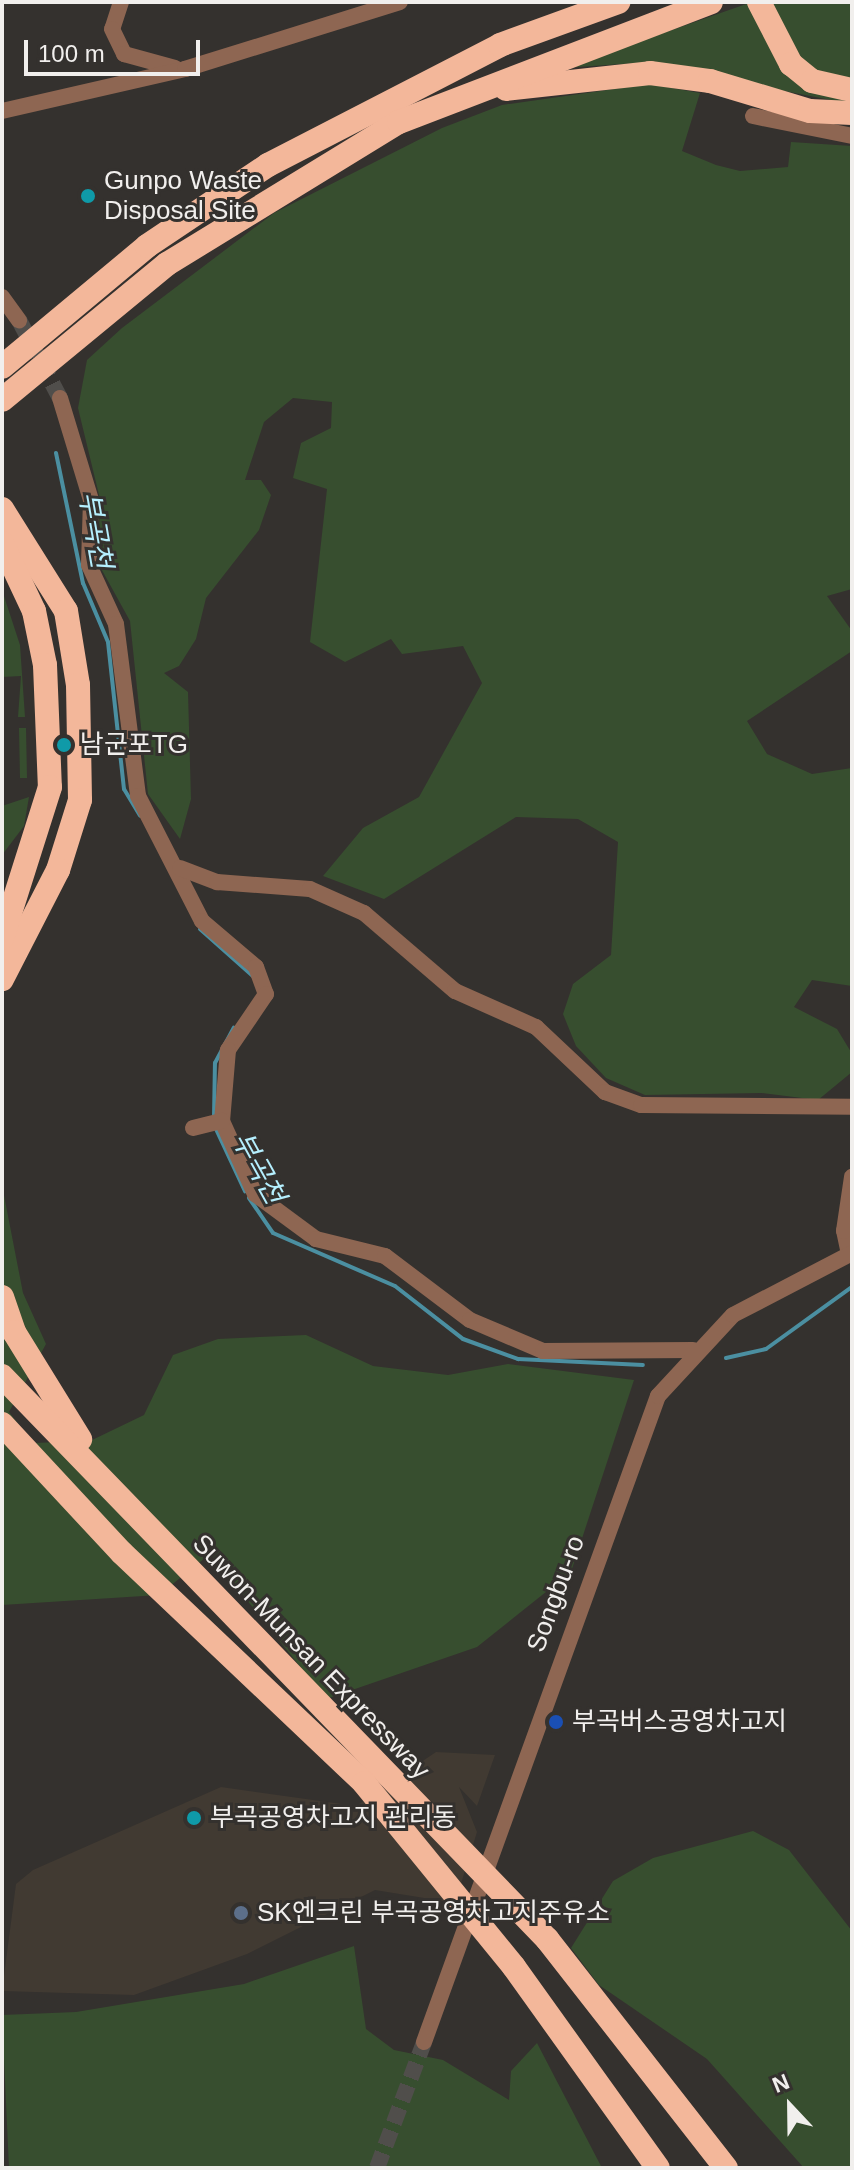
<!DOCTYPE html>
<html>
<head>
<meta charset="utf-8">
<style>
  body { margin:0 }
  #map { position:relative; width:854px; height:2170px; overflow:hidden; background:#34312e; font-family:Helvetica,"Noto Sans KR",sans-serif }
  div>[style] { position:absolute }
  .built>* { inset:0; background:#413a32 }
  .green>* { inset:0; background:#374e2f }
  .stream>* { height:4px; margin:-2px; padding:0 2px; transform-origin:2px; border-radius:2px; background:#4b8fa1 }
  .minor-tunnel>* { height:16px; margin-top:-8px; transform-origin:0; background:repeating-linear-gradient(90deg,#504e4b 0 16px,transparent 0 24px) }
  .minor>* { height:16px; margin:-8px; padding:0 8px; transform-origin:8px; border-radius:8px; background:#8e6652 }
  .highway>* { height:24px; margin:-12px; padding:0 12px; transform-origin:12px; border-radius:12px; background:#f3b79a }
  .dots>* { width:22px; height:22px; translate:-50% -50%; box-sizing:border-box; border:4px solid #34312e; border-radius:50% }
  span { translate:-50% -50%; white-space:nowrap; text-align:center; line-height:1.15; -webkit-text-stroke:6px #34312e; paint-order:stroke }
  .poi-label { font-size:26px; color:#f1efed }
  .left { translate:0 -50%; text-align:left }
  .street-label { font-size:26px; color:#f1efed }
  .water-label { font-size:28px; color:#b5effe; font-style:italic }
  .frame { position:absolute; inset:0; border:4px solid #f1efed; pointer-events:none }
  .north { position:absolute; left:750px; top:2066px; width:80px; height:80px; -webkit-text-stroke:6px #34312e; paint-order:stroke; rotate:338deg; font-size:22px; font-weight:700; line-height:32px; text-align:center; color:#f1efed }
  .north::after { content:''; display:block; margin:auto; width:28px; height:36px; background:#f1efed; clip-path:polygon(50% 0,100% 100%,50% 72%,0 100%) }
  .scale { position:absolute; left:24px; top:40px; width:176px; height:36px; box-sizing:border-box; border:4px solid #f1efed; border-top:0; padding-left:10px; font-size:24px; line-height:28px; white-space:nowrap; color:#f1efed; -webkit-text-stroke:6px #34312e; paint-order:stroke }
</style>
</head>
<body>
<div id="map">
  <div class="built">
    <i style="clip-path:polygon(436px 1752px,495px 1755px,477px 1806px,459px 1787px,477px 1832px,455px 1903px,375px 1890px,247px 1954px,134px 1995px,2px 1991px,16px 1884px,33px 1870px,221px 1787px,356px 1806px)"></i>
  </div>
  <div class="green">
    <i style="clip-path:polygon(752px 2px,764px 34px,852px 95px,852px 104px,637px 63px,563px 68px)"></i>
    <i style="clip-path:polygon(767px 2px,852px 2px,852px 81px,818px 76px,798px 62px)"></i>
    <i style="clip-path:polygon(649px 84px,700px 93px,682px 151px,716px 165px,740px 171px,788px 167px,791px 142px,852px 146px,852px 589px,827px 596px,852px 631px,852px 651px,747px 721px,767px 754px,812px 774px,852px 768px,852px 986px,812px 980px,794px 1007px,837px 1029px,851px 1052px,852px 1072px,818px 1100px,761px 1093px,645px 1095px,606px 1078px,576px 1046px,563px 1014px,573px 984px,611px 955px,618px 842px,578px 819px,516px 817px,384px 899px,323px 876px,363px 828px,419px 797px,482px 683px,463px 646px,402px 654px,391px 639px,345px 662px,310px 642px,327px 489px,293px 478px,301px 443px,331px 428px,332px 402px,293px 398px,264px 422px,245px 480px,261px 480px,271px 495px,259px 530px,206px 598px,196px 639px,179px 666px,164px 673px,188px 692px,191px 799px,180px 839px,148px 794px,130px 621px,98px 563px,100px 499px,78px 408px,87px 360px,122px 328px,274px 213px,442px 128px,502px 105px)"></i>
    <i style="clip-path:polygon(2px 590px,20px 645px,25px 717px,18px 717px,21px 676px,2px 677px)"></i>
    <i style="clip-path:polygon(19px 728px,26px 728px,27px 778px,20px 778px)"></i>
    <i style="clip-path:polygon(29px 797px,24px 826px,2px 855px,2px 806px)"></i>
    <i style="clip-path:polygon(2px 1185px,23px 1293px,46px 1344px,9px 1412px,33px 1443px,90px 1441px,144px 1415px,173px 1355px,218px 1339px,306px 1335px,373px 1366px,448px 1375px,508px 1364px,634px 1380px,571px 1572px,477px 1647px,326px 1699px,210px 1554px,159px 1595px,2px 1605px)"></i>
    <i style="clip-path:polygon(753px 1831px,789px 1850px,852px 1931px,852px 2168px,804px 2168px,707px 2059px,599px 1985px,571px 1948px,613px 1881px,653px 1858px)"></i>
    <i style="clip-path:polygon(354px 1946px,366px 2029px,394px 2050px,443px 2060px,509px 2100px,511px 2071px,537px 2043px,602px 2168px,9px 2168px,2px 2015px,76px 2012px,244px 1984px)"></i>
  </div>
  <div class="stream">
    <i style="left:56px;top:453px;width:133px;rotate:78.3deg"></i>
    <i style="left:83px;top:583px;width:64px;rotate:67deg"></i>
    <i style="left:108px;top:642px;width:148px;rotate:83.8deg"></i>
    <i style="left:124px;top:789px;width:31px;rotate:59deg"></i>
    <i style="left:200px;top:929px;width:71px;rotate:41.6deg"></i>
    <i style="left:214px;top:1118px;width:55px;rotate:-89deg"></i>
    <i style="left:215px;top:1063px;width:40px;rotate:-62deg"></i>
    <i style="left:215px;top:1127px;width:71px;rotate:64.9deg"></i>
    <i style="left:249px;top:1198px;width:42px;rotate:55.6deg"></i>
    <i style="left:273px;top:1233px;width:133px;rotate:23.5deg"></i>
    <i style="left:395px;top:1286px;width:86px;rotate:37.9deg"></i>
    <i style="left:463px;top:1339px;width:59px;rotate:20deg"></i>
    <i style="left:518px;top:1359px;width:125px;rotate:2.7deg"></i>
    <i style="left:726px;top:1358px;width:41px;rotate:-12.7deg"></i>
    <i style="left:766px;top:1349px;width:106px;rotate:-35.8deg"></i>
  </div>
  <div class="minor-tunnel">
    <i style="left:19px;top:320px;width:88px;rotate:62.3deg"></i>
    <i style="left:377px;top:2168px;width:134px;rotate:-69.5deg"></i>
  </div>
  <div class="minor">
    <i style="left:121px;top:2px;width:28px;rotate:108deg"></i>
    <i style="left:112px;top:29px;width:28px;rotate:64deg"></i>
    <i style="left:124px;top:54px;width:53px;rotate:15.4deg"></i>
    <i style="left:2px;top:111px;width:188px;rotate:-12.9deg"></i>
    <i style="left:185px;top:69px;width:225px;rotate:-17.3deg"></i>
    <i style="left:753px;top:116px;width:101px;rotate:11.4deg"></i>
    <i style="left:2px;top:297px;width:29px;rotate:54deg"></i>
    <i style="left:60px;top:398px;width:107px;rotate:73.1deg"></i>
    <i style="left:91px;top:500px;width:65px;rotate:91.8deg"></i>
    <i style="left:89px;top:565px;width:65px;rotate:65.4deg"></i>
    <i style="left:116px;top:624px;width:173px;rotate:82.7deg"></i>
    <i style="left:138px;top:796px;width:140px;rotate:62.9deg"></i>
    <i style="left:202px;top:921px;width:71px;rotate:40.4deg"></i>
    <i style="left:256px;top:967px;width:29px;rotate:70deg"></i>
    <i style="left:266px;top:994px;width:68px;rotate:124.2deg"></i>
    <i style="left:228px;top:1050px;width:71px;rotate:94.8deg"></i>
    <i style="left:222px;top:1121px;width:80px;rotate:65.7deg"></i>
    <i style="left:255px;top:1194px;width:76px;rotate:36.4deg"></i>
    <i style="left:316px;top:1239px;width:71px;rotate:13.8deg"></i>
    <i style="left:385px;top:1256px;width:106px;rotate:37deg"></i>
    <i style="left:470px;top:1320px;width:79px;rotate:23deg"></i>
    <i style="left:543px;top:1351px;width:150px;rotate:-0.4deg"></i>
    <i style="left:180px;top:868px;width:40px;rotate:21deg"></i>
    <i style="left:217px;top:882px;width:93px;rotate:4.3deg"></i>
    <i style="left:310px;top:889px;width:59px;rotate:24deg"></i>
    <i style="left:364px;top:913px;width:120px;rotate:40.6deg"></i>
    <i style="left:455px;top:991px;width:89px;rotate:24deg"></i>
    <i style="left:536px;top:1027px;width:95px;rotate:43.3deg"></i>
    <i style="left:605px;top:1092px;width:38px;rotate:20deg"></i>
    <i style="left:641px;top:1105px;width:211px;rotate:0.5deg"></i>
    <i style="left:193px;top:1128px;width:30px;rotate:-14deg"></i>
    <i style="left:849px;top:1254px;width:24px;rotate:-102deg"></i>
    <i style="left:844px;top:1231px;width:55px;rotate:-81.6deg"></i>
    <i style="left:424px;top:2042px;width:687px;rotate:-70.09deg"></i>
    <i style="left:658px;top:1396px;width:110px;rotate:-47.2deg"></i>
    <i style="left:733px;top:1315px;width:134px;rotate:-27.5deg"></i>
  </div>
  <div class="highway">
    <i style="left:759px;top:2px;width:70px;rotate:62.7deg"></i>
    <i style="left:791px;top:64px;width:27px;rotate:39deg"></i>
    <i style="left:812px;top:81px;width:41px;rotate:12.7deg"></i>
    <i style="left:506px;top:89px;width:145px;rotate:-6.3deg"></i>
    <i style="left:650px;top:73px;width:61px;rotate:7.6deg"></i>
    <i style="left:710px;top:81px;width:104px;rotate:16.7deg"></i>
    <i style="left:810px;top:111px;width:42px;rotate:2.7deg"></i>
    <i style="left:2px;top:367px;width:189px;rotate:-39.8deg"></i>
    <i style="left:147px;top:246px;width:146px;rotate:-33.8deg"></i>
    <i style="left:268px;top:165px;width:261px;rotate:-27.3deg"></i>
    <i style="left:500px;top:45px;width:126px;rotate:-20deg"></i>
    <i style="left:2px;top:400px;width:214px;rotate:-39.5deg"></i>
    <i style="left:167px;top:264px;width:272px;rotate:-31.5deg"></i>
    <i style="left:399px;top:122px;width:334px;rotate:-21deg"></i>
    <i style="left:2px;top:509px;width:120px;rotate:57.9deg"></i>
    <i style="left:66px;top:611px;width:75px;rotate:80.8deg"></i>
    <i style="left:78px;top:685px;width:115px;rotate:89deg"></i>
    <i style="left:80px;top:800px;width:73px;rotate:107.4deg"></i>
    <i style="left:58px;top:870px;width:123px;rotate:117.2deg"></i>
    <i style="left:2px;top:543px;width:75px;rotate:64.8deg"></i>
    <i style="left:34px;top:611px;width:55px;rotate:78.5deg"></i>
    <i style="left:45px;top:665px;width:122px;rotate:87.7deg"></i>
    <i style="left:50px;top:787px;width:158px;rotate:107.6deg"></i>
    <i style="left:2px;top:1297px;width:37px;rotate:71deg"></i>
    <i style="left:14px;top:1332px;width:126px;rotate:58.3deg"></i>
    <i style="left:2px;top:1376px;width:784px;rotate:45.93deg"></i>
    <i style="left:547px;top:1939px;width:291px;rotate:52deg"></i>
    <i style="left:2px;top:1424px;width:176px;rotate:47.1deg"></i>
    <i style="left:122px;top:1553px;width:334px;rotate:43.5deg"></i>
    <i style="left:364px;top:1783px;width:237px;rotate:50.8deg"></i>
    <i style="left:514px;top:1967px;width:247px;rotate:54.4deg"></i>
  </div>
  <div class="dots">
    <i style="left:88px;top:196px;background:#0f9aa8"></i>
    <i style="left:64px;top:745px;background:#0f9aa8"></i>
    <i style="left:556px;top:1722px;background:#1a4fb4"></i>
    <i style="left:194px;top:1818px;background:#0f9aa8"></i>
    <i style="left:241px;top:1913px;background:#5c6f8a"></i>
  </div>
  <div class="poi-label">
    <span class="left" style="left:104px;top:196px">Gunpo Waste<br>Disposal Site</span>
    <span class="left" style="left:80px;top:745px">남군포TG</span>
    <span class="left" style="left:572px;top:1722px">부곡버스공영차고지</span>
    <span class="left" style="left:210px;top:1818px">부곡공영차고지 관리동</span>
    <span class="left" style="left:257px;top:1913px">SK엔크린 부곡공영차고지주유소</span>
  </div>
  <div class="street-label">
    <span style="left:556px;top:1594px;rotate:-70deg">Songbu-ro</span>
    <span style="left:311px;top:1657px;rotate:46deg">Suwon-Munsan Expressway</span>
  </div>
  <div class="water-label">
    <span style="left:95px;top:530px;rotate:80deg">부곡천</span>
    <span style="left:258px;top:1168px;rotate:61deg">부곡천</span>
  </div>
  <div class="frame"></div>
  <div class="north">N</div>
  <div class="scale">100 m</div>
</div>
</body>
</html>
